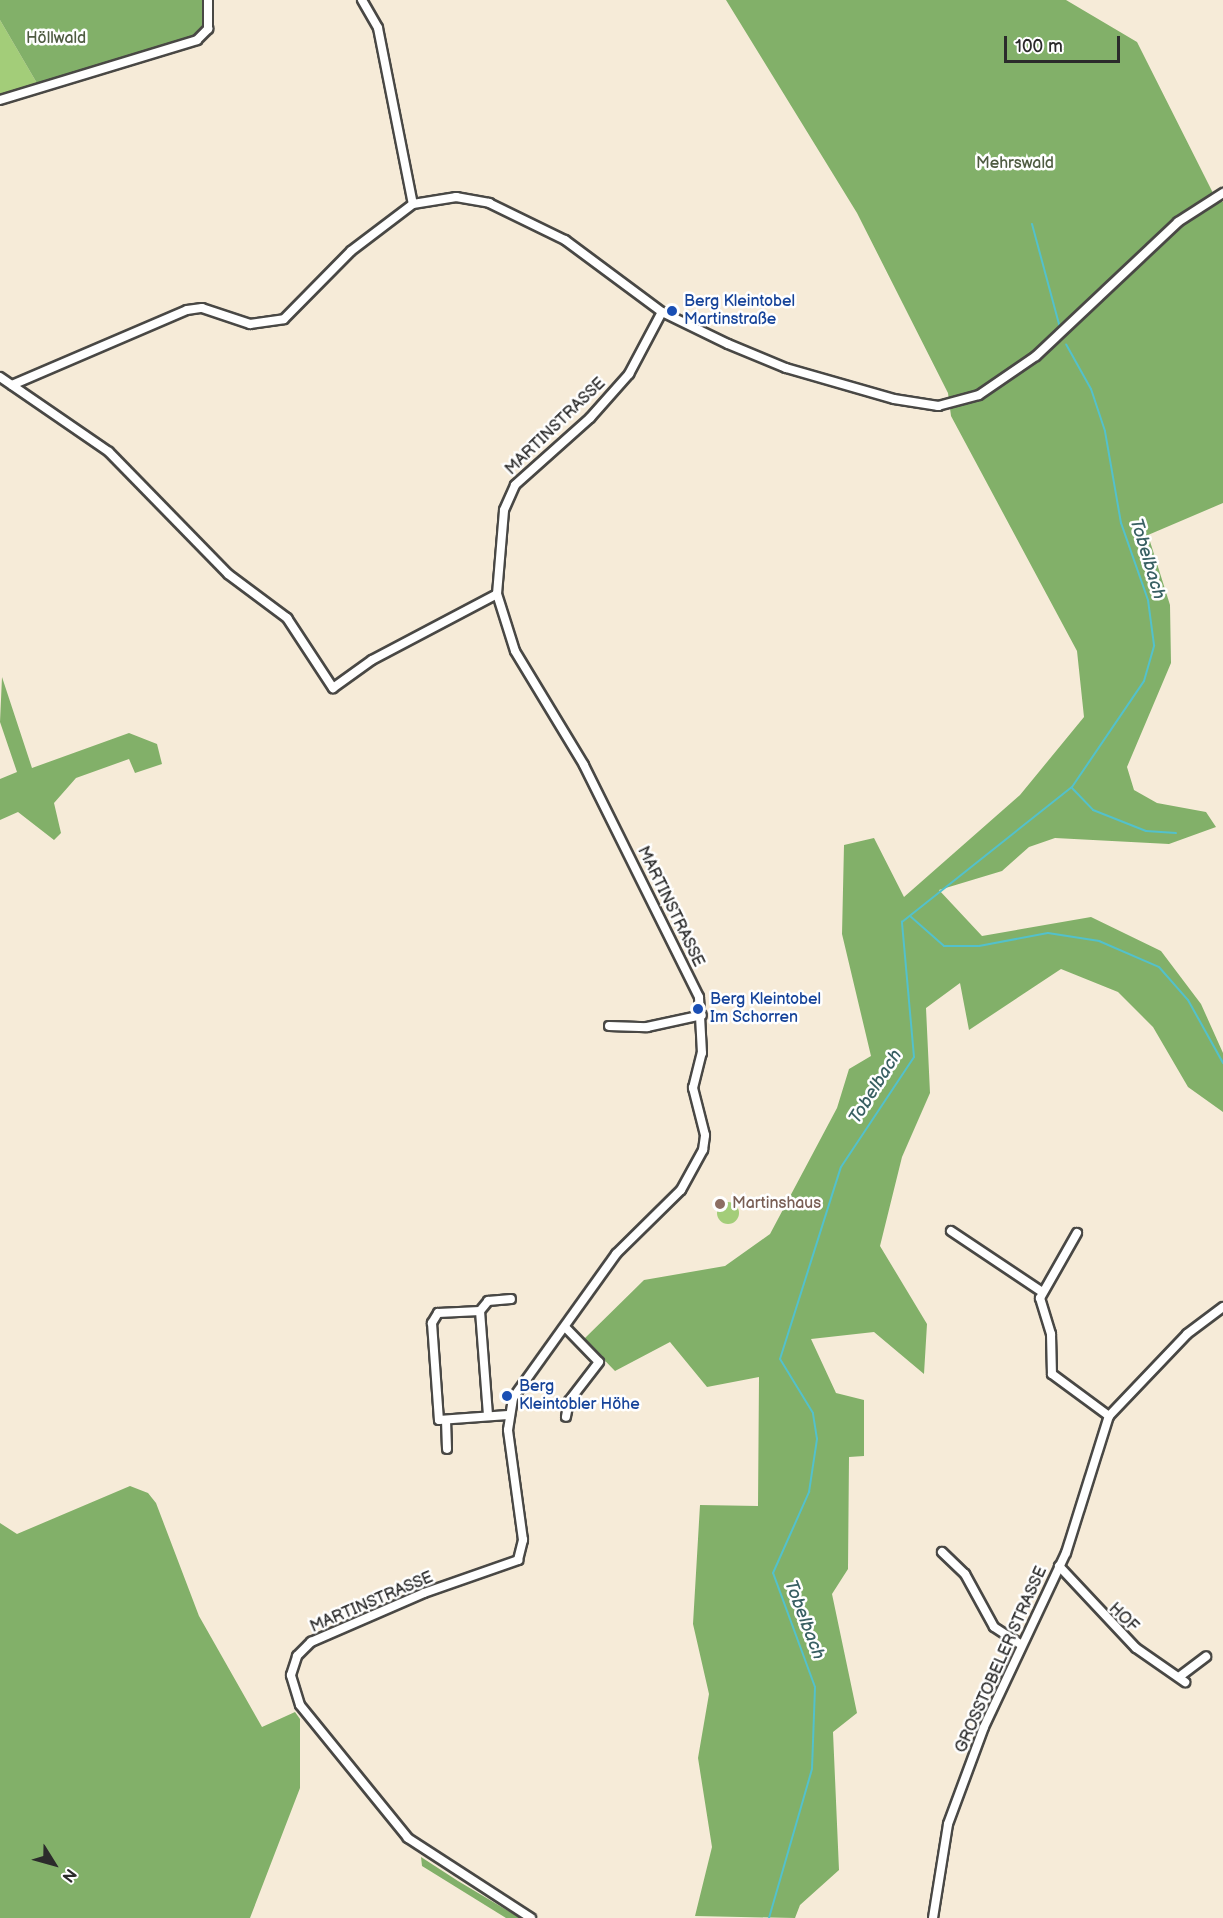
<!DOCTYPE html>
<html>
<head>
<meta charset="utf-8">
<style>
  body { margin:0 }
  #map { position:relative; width:1223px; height:1918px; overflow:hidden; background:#f6ebd8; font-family:"Balsamiq Sans",sans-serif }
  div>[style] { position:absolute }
  .green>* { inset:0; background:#a3cd79 }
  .round { border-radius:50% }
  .forest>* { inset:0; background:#82b069 }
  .stream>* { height:2px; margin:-1px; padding:0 1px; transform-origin:1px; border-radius:1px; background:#53c1cb }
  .roads { filter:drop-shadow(2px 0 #494845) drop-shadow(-2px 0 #494845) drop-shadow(0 2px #494845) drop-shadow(0 -2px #494845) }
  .street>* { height:8px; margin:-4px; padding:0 4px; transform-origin:4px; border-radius:4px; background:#fff }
  .dots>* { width:16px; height:16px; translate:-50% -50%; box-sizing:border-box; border:3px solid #fff; border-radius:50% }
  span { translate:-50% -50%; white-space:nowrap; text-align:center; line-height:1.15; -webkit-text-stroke:5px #fff; paint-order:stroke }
  .park-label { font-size:16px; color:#4f5c42 }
  .transit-label { font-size:16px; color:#164399 }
  .left { translate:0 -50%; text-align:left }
  .street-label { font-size:16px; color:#2b2b2b }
  .education-label { font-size:16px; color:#785e54 }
  .water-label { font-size:18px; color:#396063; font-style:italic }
  .north { position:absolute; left:24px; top:1834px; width:60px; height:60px; -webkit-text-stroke:4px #fff; paint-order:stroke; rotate:127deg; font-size:16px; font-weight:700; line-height:24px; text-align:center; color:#2b2b2b }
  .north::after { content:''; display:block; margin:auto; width:21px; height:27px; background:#2b2b2b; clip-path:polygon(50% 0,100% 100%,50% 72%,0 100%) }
  .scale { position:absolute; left:1004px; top:36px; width:116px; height:27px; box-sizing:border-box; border:3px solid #2b2b2b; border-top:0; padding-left:8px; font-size:18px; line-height:21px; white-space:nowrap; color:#2b2b2b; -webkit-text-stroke:4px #fff; paint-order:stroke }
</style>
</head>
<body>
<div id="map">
  <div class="green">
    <i style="clip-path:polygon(0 20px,38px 85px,0 100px)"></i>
    <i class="round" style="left:717px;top:1202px;width:22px;height:22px"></i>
  </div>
  <div class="forest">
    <i style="clip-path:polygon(0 0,208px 0,208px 29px,197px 40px,38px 85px,0 20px)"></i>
    <i style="clip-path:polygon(726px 0,1066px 0,1137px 42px,1214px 195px,1223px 202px,1223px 503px,1148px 535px,1170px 605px,1171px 663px,1127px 767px,1134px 790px,1157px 803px,1206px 812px,1216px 827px,1169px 844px,1055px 838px,1029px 847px,1002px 871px,939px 890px,982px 936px,1091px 917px,1161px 951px,1201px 1004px,1223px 1053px,1223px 1112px,1188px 1087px,1153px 1027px,1118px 992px,1061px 969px,969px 1030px,960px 983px,926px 1008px,930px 1093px,902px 1157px,880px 1246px,927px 1324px,924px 1374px,874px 1332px,811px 1339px,836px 1393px,864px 1400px,864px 1456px,849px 1457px,848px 1569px,832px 1594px,857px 1713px,833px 1732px,839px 1870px,800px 1905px,795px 1918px,695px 1916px,712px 1847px,698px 1758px,709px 1694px,693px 1624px,700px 1505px,758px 1506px,759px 1377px,707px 1387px,670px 1342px,615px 1371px,584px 1339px,644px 1280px,725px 1266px,770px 1234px,837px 1108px,849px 1069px,871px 1056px,842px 934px,844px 845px,874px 838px,904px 897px,1020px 795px,1084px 717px,1077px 651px,951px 416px,948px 393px,857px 213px)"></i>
    <i style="clip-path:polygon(2px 677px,32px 768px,129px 733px,157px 744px,162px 764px,135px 773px,129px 759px,76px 778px,54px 803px,61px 833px,54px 840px,18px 812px,0 820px,0 779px,17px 772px,0 722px)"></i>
    <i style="clip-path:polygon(130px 1486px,148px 1493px,156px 1503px,199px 1616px,262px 1727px,295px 1712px,300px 1719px,300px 1788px,250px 1918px,0 1918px,0 1523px,17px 1534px)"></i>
    <i style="clip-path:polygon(421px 1857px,458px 1881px,520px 1918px,506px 1918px,422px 1866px)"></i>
  </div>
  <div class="stream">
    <i style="left:1032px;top:224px;width:108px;rotate:74.9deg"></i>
    <i style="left:1072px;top:788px;width:30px;rotate:46deg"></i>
    <i style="left:1093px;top:810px;width:57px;rotate:21.6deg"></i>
    <i style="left:1146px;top:831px;width:30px;rotate:4deg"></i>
    <i style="left:910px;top:916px;width:45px;rotate:41.4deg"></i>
    <i style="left:944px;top:946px;width:35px"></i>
    <i style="left:979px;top:946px;width:70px;rotate:-10.7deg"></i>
    <i style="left:1048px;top:933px;width:52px;rotate:8.9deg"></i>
    <i style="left:1099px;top:941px;width:65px;rotate:23.4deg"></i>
    <i style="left:1159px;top:967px;width:44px;rotate:48.7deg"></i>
    <i style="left:1188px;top:1000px;width:72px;rotate:60.9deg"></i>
    <i style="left:769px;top:1918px;width:155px;rotate:-73.9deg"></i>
    <i style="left:812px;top:1769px;width:82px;rotate:-87.9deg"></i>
    <i style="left:815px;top:1687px;width:121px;rotate:-110.2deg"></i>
    <i style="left:773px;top:1573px;width:89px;rotate:-66deg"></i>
    <i style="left:809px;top:1492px;width:54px;rotate:-81.4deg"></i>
    <i style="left:817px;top:1439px;width:26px;rotate:-99deg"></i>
    <i style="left:813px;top:1413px;width:63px;rotate:-121.4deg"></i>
    <i style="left:780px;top:1359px;width:201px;rotate:-72.4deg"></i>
    <i style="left:841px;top:1167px;width:132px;rotate:-56.4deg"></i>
    <i style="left:914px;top:1057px;width:136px;rotate:-95.1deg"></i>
    <i style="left:902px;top:922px;width:217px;rotate:-38.5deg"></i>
    <i style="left:1072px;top:787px;width:128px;rotate:-55.8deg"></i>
    <i style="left:1144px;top:681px;width:37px;rotate:-74deg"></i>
    <i style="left:1154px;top:645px;width:45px;rotate:-97.6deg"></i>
    <i style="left:1148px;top:600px;width:82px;rotate:-109.3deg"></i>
    <i style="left:1121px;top:523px;width:93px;rotate:-99.9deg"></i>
    <i style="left:1105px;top:431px;width:44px;rotate:-108.4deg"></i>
    <i style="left:1091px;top:389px;width:51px;rotate:-119.1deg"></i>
  </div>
  <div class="roads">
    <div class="street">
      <i style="left:362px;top:0;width:32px;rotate:60deg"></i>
      <i style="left:378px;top:28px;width:179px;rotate:78.8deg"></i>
      <i style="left:413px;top:204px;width:44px;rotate:-9.2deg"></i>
      <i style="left:456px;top:197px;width:34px;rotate:10deg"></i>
      <i style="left:489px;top:203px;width:85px;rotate:26deg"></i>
      <i style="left:565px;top:240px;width:121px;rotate:36.6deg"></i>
      <i style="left:662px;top:312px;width:73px;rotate:25.9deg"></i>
      <i style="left:728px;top:344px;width:63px;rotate:22.5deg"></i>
      <i style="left:786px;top:368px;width:112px;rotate:16deg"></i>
      <i style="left:894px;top:399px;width:45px;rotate:9deg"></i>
      <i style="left:938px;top:406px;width:42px;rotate:-15deg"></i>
      <i style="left:979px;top:395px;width:69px;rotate:-34.4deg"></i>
      <i style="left:1036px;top:356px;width:195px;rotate:-43.3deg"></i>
      <i style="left:1178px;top:222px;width:54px;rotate:-32.8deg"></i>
      <i style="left:0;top:100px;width:206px;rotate:-16.9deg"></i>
      <i style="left:197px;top:40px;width:16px;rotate:-45deg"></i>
      <i style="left:208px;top:29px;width:29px;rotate:-90deg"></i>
      <i style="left:0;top:377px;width:132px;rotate:34.5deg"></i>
      <i style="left:109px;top:452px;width:170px;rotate:45.7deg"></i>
      <i style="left:228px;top:574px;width:74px;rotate:36.7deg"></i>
      <i style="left:287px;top:618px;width:84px;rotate:56.7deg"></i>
      <i style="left:333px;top:688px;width:48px;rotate:-35.7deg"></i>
      <i style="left:372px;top:660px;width:141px;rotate:-27.8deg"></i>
      <i style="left:12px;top:385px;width:190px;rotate:-23.2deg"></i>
      <i style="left:187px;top:310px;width:15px;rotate:-8deg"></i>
      <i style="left:202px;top:308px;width:51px;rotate:18.4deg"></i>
      <i style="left:250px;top:324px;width:34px;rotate:-8deg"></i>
      <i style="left:284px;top:319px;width:95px;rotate:-45.4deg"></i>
      <i style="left:351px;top:251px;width:78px;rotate:-37.2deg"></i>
      <i style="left:609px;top:1026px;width:38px;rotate:2deg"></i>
      <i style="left:647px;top:1027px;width:56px;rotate:-12.3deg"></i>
      <i style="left:951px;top:1231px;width:110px;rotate:33.8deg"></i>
      <i style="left:1077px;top:1233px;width:75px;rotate:119.6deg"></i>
      <i style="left:1040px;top:1298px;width:38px;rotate:73deg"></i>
      <i style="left:1051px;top:1334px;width:40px;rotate:88.6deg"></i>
      <i style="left:1052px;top:1374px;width:71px;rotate:36.4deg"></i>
      <i style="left:480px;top:1311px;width:13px;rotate:-51deg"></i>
      <i style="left:488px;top:1301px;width:23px;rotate:-5deg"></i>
      <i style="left:566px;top:1328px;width:47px;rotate:45.9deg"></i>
      <i style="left:599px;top:1362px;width:49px;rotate:127.6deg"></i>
      <i style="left:569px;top:1401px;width:16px;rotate:101deg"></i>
      <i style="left:488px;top:1415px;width:104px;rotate:-94.4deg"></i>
      <i style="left:480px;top:1311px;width:42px;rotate:177.3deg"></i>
      <i style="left:438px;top:1313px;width:12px;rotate:121deg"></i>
      <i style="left:432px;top:1323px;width:97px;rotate:85.9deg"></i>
      <i style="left:439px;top:1420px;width:69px;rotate:-4.1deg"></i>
      <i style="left:446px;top:1420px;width:29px;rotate:88deg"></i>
      <i style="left:942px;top:1552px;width:32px;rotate:44deg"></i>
      <i style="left:965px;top:1574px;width:60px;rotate:61.3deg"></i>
      <i style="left:994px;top:1627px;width:31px;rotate:33deg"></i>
      <i style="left:1059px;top:1566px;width:112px;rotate:46.8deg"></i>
      <i style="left:1136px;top:1648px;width:60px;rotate:34.8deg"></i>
      <i style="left:1179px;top:1677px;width:34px;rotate:-37deg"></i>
      <i style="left:531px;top:1918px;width:147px;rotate:-147deg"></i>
      <i style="left:408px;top:1838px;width:171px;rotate:-129.1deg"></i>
      <i style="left:300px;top:1705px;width:31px;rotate:-107deg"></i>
      <i style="left:291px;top:1675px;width:20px;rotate:-72deg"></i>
      <i style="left:297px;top:1656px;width:20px;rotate:-45deg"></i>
      <i style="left:311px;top:1642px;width:123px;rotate:-23.4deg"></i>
      <i style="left:424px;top:1593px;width:100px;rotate:-19.3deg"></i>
      <i style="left:518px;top:1560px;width:21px;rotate:-76deg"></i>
      <i style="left:523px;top:1540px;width:111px;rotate:-97.8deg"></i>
      <i style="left:508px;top:1430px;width:32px;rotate:-81deg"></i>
      <i style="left:513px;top:1398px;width:177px;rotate:-54.4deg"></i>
      <i style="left:616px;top:1254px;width:91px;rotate:-44.6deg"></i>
      <i style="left:681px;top:1190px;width:46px;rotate:-61.2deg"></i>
      <i style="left:703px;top:1150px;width:15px;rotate:-82deg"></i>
      <i style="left:705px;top:1135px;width:49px;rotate:-104.3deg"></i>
      <i style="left:693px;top:1088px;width:36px;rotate:-76deg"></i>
      <i style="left:702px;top:1053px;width:56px;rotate:-93.1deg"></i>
      <i style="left:699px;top:997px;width:259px;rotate:-116.4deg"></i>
      <i style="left:584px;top:765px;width:133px;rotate:-121.2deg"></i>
      <i style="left:515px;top:651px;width:60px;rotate:-107.5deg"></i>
      <i style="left:497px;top:594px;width:84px;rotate:-85.2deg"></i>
      <i style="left:504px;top:510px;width:27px;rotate:-66deg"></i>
      <i style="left:515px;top:485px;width:101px;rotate:-41.8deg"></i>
      <i style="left:590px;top:418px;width:59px;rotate:-48.4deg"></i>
      <i style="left:629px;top:374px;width:70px;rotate:-62deg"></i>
      <i style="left:933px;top:1918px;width:95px;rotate:-80.9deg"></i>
      <i style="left:948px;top:1824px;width:103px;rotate:-69.6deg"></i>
      <i style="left:984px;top:1727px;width:192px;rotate:-64.8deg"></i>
      <i style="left:1066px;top:1553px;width:144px;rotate:-72.6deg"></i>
      <i style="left:1109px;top:1416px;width:113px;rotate:-46.4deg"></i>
      <i style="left:1187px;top:1334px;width:45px;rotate:-36.9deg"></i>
    </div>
  </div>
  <div class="dots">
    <i style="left:672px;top:311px;background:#1a4fb4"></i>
    <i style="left:698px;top:1009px;background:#1a4fb4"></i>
    <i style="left:720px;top:1204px;background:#8d6e63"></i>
    <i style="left:507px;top:1396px;background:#1a4fb4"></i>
  </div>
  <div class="park-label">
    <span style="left:56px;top:39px">Höllwald</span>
    <span style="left:1015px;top:164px">Mehrswald</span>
  </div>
  <div class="transit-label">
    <span class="left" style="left:684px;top:311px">Berg Kleintobel<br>Martinstraße</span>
    <span class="left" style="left:710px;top:1009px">Berg Kleintobel<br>Im Schorren</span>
    <span class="left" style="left:519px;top:1396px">Berg<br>Kleintobler Höhe</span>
  </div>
  <div class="street-label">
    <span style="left:556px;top:427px;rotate:-44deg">MARTINSTRASSE</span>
    <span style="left:670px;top:907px;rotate:64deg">MARTINSTRASSE</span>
    <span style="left:372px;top:1603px;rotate:-23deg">MARTINSTRASSE</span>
    <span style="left:1123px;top:1618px;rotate:44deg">HOF</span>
    <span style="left:1002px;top:1660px;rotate:-66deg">GROSSTOBELER STRASSE</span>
  </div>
  <div class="education-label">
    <span class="left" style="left:732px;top:1204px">Martinshaus</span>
  </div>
  <div class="water-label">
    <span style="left:1147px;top:559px;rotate:73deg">Tobelbach</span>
    <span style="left:876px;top:1087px;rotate:-58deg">Tobelbach</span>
    <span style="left:804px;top:1620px;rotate:69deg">Tobelbach</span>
  </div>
  <div class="north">N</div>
  <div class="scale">100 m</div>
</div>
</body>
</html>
